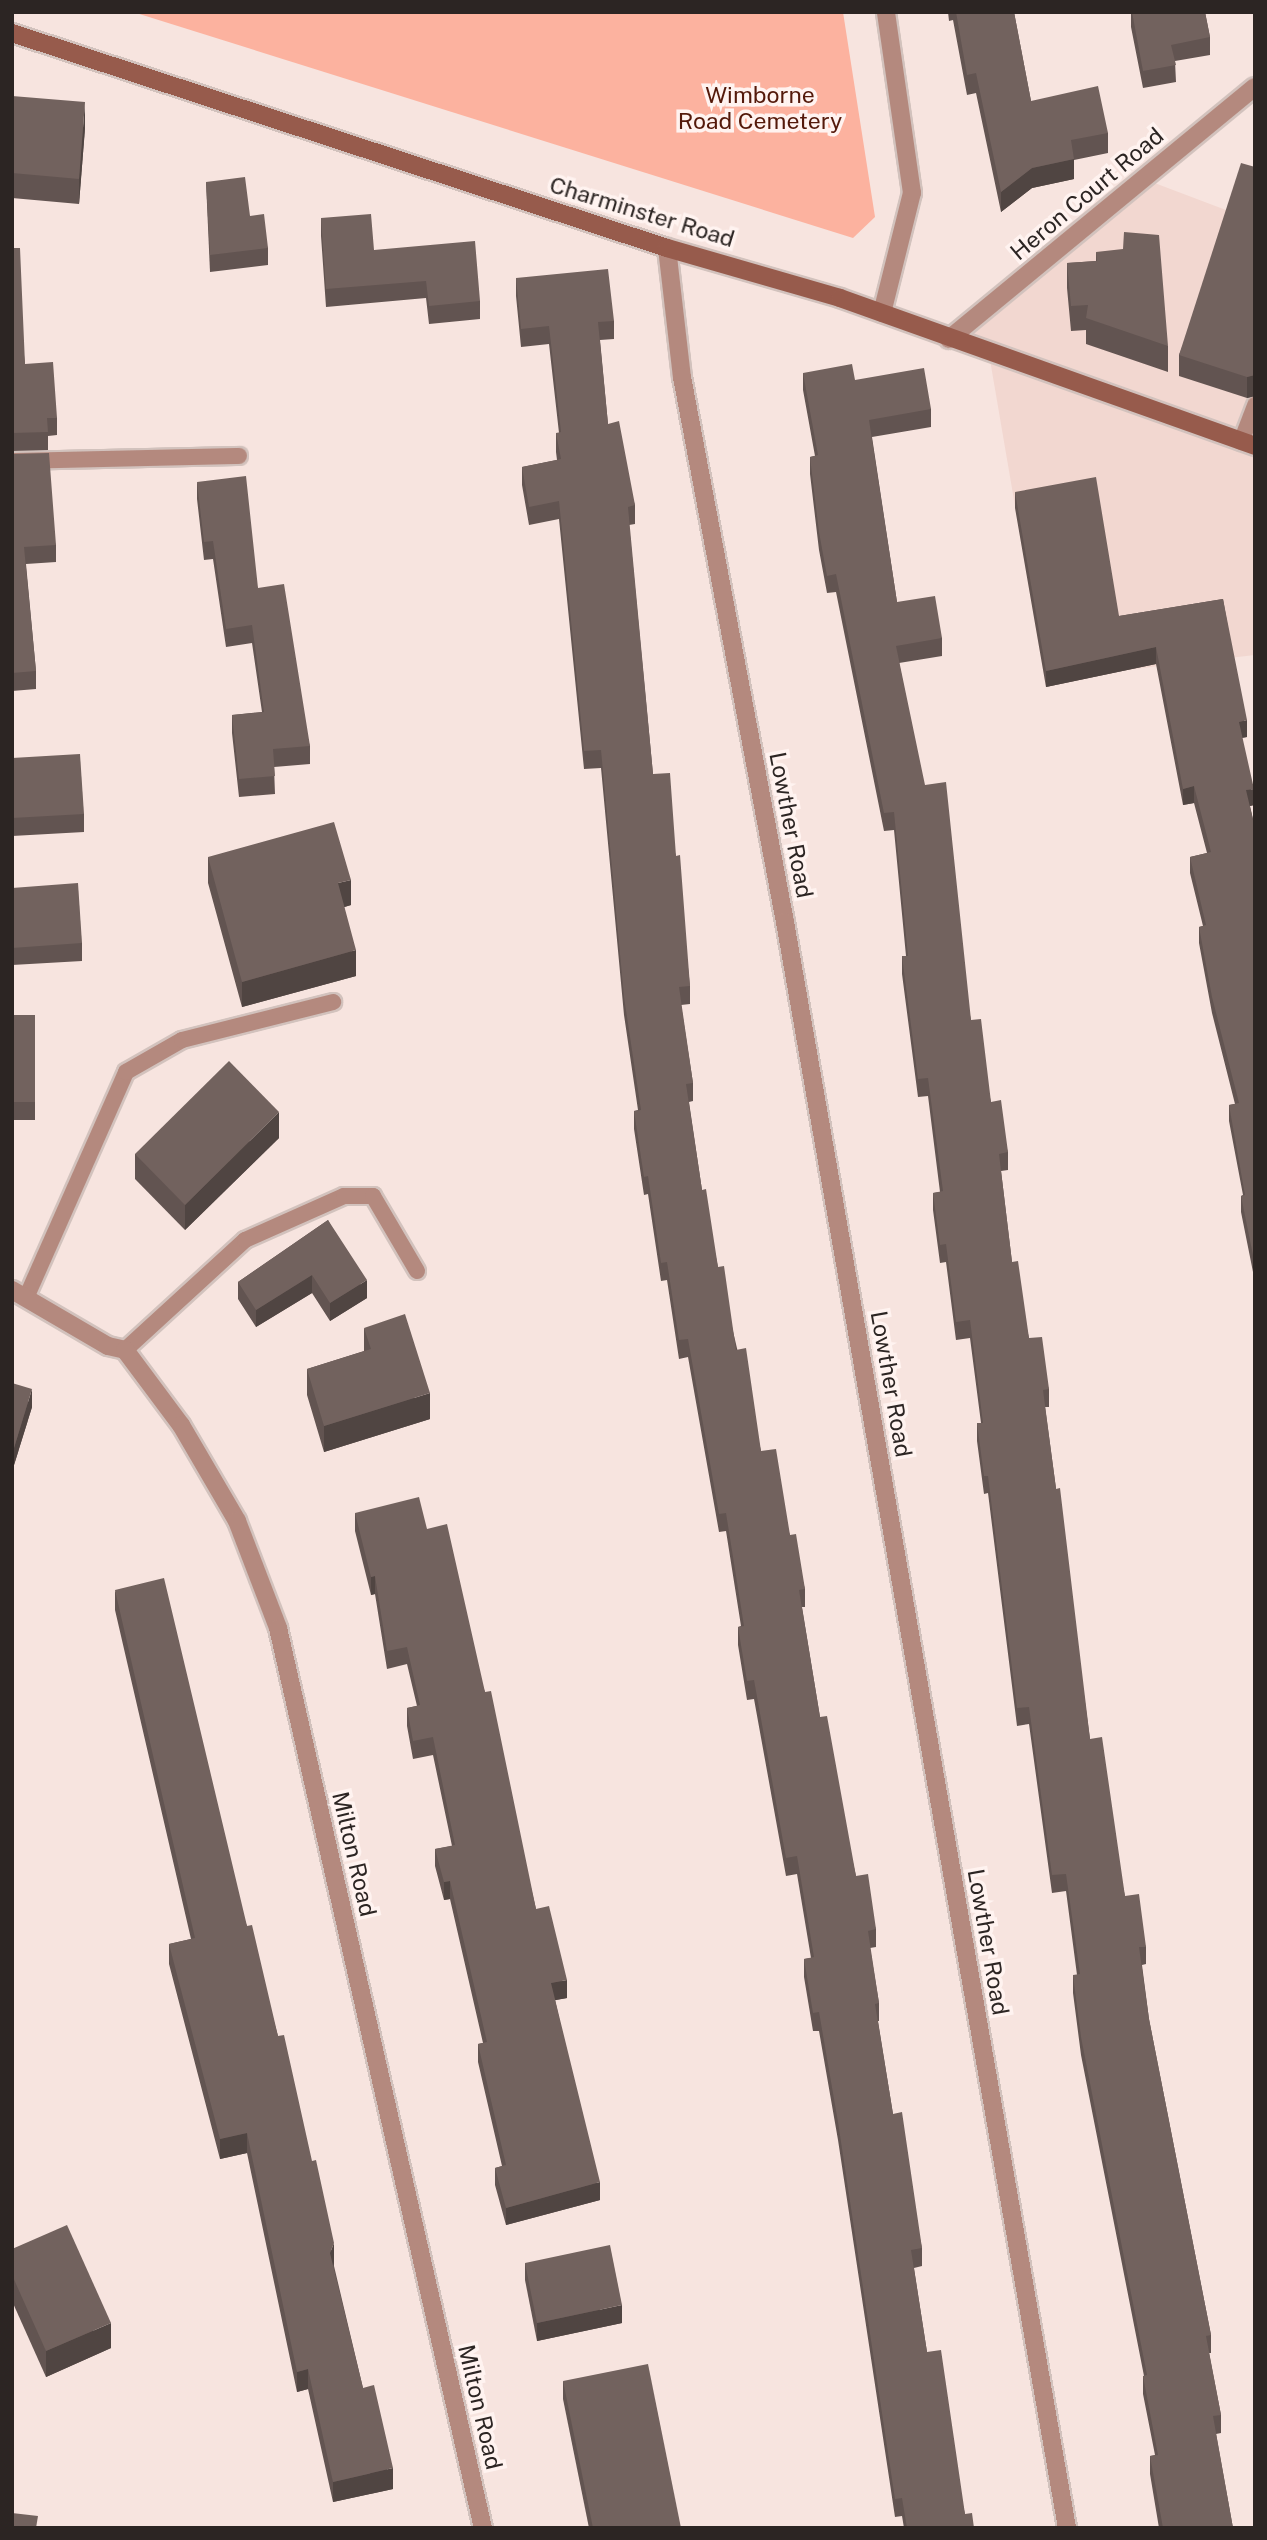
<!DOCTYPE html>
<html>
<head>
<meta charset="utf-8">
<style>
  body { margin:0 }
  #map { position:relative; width:1267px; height:2540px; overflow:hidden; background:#f7e4df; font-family:"Public Sans",sans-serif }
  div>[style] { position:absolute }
  .built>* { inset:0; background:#f2d7d0 }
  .green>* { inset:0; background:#fcb29f }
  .roads { filter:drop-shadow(2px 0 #d2c2bd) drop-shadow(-2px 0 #d2c2bd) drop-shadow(0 2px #d2c2bd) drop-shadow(0 -2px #d2c2bd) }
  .service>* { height:16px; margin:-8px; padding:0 8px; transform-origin:8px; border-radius:8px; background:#b4897e }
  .minor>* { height:18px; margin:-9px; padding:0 9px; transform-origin:9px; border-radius:9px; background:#b4897e }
  .secondary>* { height:18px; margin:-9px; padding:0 9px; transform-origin:9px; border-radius:9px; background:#975b4c }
  .wall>* { inset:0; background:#625451 }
  .shaded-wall>* { inset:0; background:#504542 }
  .building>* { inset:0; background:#72625e }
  span { translate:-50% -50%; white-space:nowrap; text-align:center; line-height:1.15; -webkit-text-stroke:7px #fff3f0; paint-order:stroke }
  .park-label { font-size:23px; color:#54190a }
  .street-label { font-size:23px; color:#2c2523 }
  .frame { position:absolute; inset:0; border:14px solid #2c2523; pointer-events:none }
</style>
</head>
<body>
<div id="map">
  <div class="built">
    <i style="clip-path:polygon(1144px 179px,1255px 221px,1255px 655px,1125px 670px,1046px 687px,989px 354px,950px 339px)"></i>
  </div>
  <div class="green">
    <i style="clip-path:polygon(133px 12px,843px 12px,875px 217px,853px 238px)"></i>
  </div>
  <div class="roads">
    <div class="service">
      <i style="left:1241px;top:442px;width:40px;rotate:-69deg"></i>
      <i style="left:12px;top:461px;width:227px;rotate:-1.3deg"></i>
      <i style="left:26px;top:1298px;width:247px;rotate:-66.1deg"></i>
      <i style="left:126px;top:1072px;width:64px;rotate:-29.7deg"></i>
      <i style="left:182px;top:1040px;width:156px;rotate:-14.1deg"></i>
      <i style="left:125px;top:1350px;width:163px;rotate:-42.5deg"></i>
      <i style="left:245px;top:1240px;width:108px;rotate:-24deg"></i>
      <i style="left:344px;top:1196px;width:29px"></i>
      <i style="left:373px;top:1196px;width:87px;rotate:59.6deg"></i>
    </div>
    <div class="minor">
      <i style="left:667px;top:248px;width:130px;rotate:83.4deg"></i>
      <i style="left:682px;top:377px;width:555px;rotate:79.3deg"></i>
      <i style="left:785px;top:922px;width:1631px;rotate:80.04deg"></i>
      <i style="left:882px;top:313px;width:124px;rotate:-76deg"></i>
      <i style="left:912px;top:193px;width:183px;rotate:-98.2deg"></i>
      <i style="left:949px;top:339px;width:396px;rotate:-39.5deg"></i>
      <i style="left:12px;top:1290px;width:111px;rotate:30.3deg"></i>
      <i style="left:108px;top:1346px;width:17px;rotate:13deg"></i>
      <i style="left:125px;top:1350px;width:94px;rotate:53.3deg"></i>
      <i style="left:181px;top:1425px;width:111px;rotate:59.7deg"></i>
      <i style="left:237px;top:1521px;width:115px;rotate:69deg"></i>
      <i style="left:278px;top:1628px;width:923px;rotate:77.17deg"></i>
    </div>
    <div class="secondary">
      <i style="left:12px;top:33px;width:689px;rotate:18.17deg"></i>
      <i style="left:667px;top:248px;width:180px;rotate:16.1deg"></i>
      <i style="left:840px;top:298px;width:441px;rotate:19.6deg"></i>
    </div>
  </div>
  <div class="wall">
    <i style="clip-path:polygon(948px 12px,1014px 12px,1031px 101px,1108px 133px,1108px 153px,1074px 160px,1074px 179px,1032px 188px,1001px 212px,976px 93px,967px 95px,953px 20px,949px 21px)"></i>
    <i style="clip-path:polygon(1131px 12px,1205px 12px,1210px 37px,1210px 55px,1175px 61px,1176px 82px,1143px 88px,1131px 27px)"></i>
    <i style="clip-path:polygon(12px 96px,85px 128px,79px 204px,12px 198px)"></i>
    <i style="clip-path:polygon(1255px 167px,1255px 396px,1247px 398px,1179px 376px,1179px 355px)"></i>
    <i style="clip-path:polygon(206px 182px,250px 216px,268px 248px,268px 265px,210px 272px)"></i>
    <i style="clip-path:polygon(321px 218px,374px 250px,480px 301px,480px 319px,429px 324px,426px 298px,326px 307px,321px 236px)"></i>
    <i style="clip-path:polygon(12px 248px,25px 364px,57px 418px,57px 435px,48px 436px,48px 450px,12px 451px)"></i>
    <i style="clip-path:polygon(1096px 252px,1168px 346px,1168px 372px,1086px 344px,1086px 330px,1071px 331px,1067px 288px,1067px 263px,1096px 261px)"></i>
    <i style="clip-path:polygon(516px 278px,614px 321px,614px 339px,600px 340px,608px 424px,635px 505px,635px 524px,629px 525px,653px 774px,676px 856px,690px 986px,690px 1004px,681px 1005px,693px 1083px,693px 1101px,689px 1102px,702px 1190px,718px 1267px,761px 1451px,790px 1535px,805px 1589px,805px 1607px,802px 1607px,820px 1717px,856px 1876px,876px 1929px,876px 1947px,870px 1948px,879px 2003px,879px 2021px,878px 2021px,893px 2114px,922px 2248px,922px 2266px,914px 2268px,927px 2352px,965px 2514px,974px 2528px,904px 2528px,902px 2516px,895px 2517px,838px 2140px,819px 2031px,813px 2031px,804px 1977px,804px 1959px,811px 1958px,797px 1874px,786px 1876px,754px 1699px,747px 1700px,738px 1645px,738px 1627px,741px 1626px,726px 1531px,719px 1532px,688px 1357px,679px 1359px,667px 1280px,661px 1281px,648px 1194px,644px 1195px,634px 1129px,634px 1111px,638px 1110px,624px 1015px,601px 768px,584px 769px,559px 519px,529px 525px,522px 485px,522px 467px,557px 460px,556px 452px,556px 433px,559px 433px,549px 344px,521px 347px,516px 296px)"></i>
    <i style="clip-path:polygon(803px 373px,855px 380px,931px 409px,931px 427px,872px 437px,897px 602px,942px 638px,942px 656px,899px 663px,971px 1020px,991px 1102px,1008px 1152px,1008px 1170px,1001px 1171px,1012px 1262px,1029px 1338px,1049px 1389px,1049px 1407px,1045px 1407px,1090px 1739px,1125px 1896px,1146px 1947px,1146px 1964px,1142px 1965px,1149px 2019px,1211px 2335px,1211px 2353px,1209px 2353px,1221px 2415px,1221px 2433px,1216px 2434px,1233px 2528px,1159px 2528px,1150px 2474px,1150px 2456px,1155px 2455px,1143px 2394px,1143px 2376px,1144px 2376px,1081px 2055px,1073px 1993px,1073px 1975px,1077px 1975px,1066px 1891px,1052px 1893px,1029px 1724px,1017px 1726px,988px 1493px,984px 1494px,977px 1441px,977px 1423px,981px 1423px,970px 1338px,956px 1340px,946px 1262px,940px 1263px,933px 1210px,933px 1193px,940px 1192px,928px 1096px,918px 1097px,902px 974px,902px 956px,906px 956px,894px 830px,884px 831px,836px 592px,827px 593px,819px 550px,810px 474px,810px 457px,815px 456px,803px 390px)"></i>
    <i style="clip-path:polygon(12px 454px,56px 545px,56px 562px,26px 564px,36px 671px,36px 689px,12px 691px)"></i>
    <i style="clip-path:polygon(197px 482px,258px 588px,310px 746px,310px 764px,274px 767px,275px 794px,239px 797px,232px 733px,232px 715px,262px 712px,252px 643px,226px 647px,213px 559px,204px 560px,197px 499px)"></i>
    <i style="clip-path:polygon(1015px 492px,1119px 616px,1223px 599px,1247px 737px,1242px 738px,1254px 805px,1250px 806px,1255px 828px,1255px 1282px,1241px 1212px,1241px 1196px,1243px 1195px,1229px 1121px,1229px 1105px,1235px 1104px,1212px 1013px,1199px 943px,1199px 927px,1203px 926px,1190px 873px,1190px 857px,1207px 853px,1194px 803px,1183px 805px,1156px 664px,1046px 687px,1015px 508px)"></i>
    <i style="clip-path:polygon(12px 758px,84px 814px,84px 832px,12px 836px)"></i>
    <i style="clip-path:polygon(208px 857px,351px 905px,344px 907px,356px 976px,242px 1007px,208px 883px)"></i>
    <i style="clip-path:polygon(12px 888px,82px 943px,82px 961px,12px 965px)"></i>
    <i style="clip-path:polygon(12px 1015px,35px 1015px,35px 1120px,12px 1120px)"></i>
    <i style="clip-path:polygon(279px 1138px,185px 1230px,135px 1179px,135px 1154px)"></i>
    <i style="clip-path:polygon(328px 1220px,367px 1298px,330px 1321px,312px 1293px,256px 1327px,238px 1299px,238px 1282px)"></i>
    <i style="clip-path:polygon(364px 1328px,430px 1419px,324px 1452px,307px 1395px,307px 1369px,364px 1351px)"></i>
    <i style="clip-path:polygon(12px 1383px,32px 1407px,14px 1465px,12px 1465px)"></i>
    <i style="clip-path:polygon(355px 1513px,427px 1529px,485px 1692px,536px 1909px,567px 1998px,555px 2000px,600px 2200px,506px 2225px,495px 2185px,495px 2168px,502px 2166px,478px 2062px,478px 2044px,483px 2043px,450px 1899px,444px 1900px,435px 1866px,435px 1849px,452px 1846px,433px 1755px,413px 1759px,407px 1726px,407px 1708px,417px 1706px,407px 1664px,387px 1669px,375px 1594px,371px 1595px,355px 1531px)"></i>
    <i style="clip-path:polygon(115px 1590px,247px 1926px,278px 2036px,334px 2263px,334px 2266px,363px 2388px,393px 2489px,333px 2502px,308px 2389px,297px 2392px,247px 2153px,220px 2159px,169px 1964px,169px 1944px,191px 1939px,115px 1610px)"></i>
    <i style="clip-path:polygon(12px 2249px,111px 2348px,46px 2377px,12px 2301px)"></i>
    <i style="clip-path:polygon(525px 2263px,622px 2323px,537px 2341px,525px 2280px)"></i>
    <i style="clip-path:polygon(563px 2381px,681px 2528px,589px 2528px,563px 2399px)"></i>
  </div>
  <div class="shaded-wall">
    <i style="clip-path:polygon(85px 102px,85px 128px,79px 204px,79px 179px)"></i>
    <i style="clip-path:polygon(1074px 159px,1074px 179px,1032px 188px,1001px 212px,1001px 192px,1032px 168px)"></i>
    <i style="clip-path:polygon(1255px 375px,1255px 396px,1247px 398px,1247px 377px)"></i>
    <i style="clip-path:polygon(1156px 647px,1156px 664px,1046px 687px,1046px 671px)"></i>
    <i style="clip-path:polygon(1247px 720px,1247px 737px,1239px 738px,1239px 722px)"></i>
    <i style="clip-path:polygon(1194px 786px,1194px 803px,1183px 805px,1183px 789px)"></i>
    <i style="clip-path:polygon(1254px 789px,1254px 805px,1246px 807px,1246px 790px)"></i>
    <i style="clip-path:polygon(351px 880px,351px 905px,338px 909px,338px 883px)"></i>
    <i style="clip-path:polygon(356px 950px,356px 976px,242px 1007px,242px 982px)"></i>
    <i style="clip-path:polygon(279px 1112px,279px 1138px,185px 1230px,185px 1205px)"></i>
    <i style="clip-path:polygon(312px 1275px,312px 1293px,256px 1327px,256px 1310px)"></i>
    <i style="clip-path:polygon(367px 1280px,367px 1298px,330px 1321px,330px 1303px)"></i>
    <i style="clip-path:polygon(32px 1389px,32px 1407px,14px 1465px,14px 1448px)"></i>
    <i style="clip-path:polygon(430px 1393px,430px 1419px,324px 1452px,324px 1426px)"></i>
    <i style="clip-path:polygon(375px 1576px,375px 1594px,371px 1595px,371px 1577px)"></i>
    <i style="clip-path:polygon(450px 1881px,450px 1899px,444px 1900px,444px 1882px)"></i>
    <i style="clip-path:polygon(567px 1980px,567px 1998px,551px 2001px,551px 1983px)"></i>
    <i style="clip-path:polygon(247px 2133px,247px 2153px,220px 2159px,220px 2139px)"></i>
    <i style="clip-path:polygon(600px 2182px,600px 2200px,506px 2225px,506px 2208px)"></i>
    <i style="clip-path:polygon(334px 2243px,334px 2263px,330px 2273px,330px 2253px)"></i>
    <i style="clip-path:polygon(622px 2305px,622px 2323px,537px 2341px,537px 2323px)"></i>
    <i style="clip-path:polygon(111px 2323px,111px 2348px,46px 2377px,46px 2351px)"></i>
    <i style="clip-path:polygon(308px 2369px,308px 2389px,297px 2392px,297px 2372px)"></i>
    <i style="clip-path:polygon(393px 2468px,393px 2489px,333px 2502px,333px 2482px)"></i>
  </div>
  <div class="building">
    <i style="clip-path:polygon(956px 12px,1014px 12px,1031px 101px,1098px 86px,1108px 133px,1071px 140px,1074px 159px,1032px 168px,1001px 192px,976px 73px,967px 75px)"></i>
    <i style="clip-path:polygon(1132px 12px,1205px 12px,1210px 37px,1171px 45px,1176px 65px,1143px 71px)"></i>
    <i style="clip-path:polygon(12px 96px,85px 102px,79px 179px,12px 173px)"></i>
    <i style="clip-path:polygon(1241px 163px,1255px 167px,1255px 375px,1247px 377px,1179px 355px)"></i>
    <i style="clip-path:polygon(245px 177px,250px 216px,264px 214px,268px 248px,210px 255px,206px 182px)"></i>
    <i style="clip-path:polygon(371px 214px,374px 250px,475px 241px,480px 301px,429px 306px,426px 281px,326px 289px,321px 218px)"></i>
    <i style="clip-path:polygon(1124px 232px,1159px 235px,1168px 346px,1086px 318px,1088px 305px,1071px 306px,1067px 263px,1097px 261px,1096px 252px,1123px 249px)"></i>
    <i style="clip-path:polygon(12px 248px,20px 248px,25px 364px,53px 362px,57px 418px,47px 418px,48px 432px,12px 433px)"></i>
    <i style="clip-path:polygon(608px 269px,614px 321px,598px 322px,608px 424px,619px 421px,635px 505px,628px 507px,653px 774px,670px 773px,676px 856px,680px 855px,690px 986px,679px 987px,693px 1083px,686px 1084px,702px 1190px,706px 1189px,718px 1267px,724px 1266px,736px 1350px,746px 1348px,761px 1451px,776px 1449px,790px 1535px,796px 1534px,805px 1589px,799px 1590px,820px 1717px,827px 1716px,856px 1876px,868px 1874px,876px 1929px,868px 1931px,879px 2003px,875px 2004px,893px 2114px,902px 2112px,922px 2248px,911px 2250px,927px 2352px,941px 2350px,965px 2514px,972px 2513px,974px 2528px,907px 2528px,902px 2498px,895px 2499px,838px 2122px,819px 2012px,813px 2013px,804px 1959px,814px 1957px,797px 1856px,786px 1858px,754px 1680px,747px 1681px,738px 1627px,744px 1626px,726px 1513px,719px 1514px,688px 1339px,679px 1340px,667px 1262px,661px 1263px,648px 1176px,644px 1177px,634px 1111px,641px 1110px,624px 997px,601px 750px,584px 751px,559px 501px,529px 507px,522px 467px,561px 459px,556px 433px,561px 432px,549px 326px,521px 329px,516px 278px)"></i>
    <i style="clip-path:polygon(852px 364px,855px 380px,924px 368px,931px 409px,869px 420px,897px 602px,935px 596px,942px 638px,896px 646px,925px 785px,946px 782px,971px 1020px,981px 1019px,991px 1102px,1001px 1100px,1008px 1152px,999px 1154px,1012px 1262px,1018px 1261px,1029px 1338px,1042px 1337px,1049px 1389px,1043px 1390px,1056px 1489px,1060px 1488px,1090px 1739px,1102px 1737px,1125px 1896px,1139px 1894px,1146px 1947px,1139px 1947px,1149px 2019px,1211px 2335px,1206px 2336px,1221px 2415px,1213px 2416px,1233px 2528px,1163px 2528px,1150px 2456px,1158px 2455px,1143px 2376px,1147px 2375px,1081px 2037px,1073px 1975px,1080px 1974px,1066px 1874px,1052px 1875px,1029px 1707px,1017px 1708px,988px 1476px,984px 1476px,977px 1423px,983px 1423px,970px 1320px,956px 1322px,946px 1244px,940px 1245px,933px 1193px,943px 1191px,928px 1078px,918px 1079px,902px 956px,908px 956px,894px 812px,884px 813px,836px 574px,827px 576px,819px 532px,810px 457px,818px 455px,803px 373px)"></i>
    <i style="clip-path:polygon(49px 453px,56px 545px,24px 547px,36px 671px,12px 673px,12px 454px)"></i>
    <i style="clip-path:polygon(246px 476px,258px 588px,284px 584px,310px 746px,273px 749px,275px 776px,239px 779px,232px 715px,264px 712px,252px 625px,226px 629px,213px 541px,204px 542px,197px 482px)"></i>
    <i style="clip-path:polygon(1096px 477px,1119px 616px,1223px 599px,1247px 720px,1239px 722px,1254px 789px,1246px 790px,1255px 828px,1255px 1265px,1241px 1196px,1245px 1195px,1229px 1105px,1239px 1103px,1212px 997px,1199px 927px,1206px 925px,1190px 857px,1211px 852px,1194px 786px,1183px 789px,1156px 647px,1046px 671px,1015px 492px)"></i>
    <i style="clip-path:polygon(80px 754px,84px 814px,12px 818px,12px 758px)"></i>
    <i style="clip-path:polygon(334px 822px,351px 880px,338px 883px,356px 950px,242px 982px,208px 857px)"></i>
    <i style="clip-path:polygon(78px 883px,82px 943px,12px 948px,12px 888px)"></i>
    <i style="clip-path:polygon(12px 1015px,35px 1015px,35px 1102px,12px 1102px)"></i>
    <i style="clip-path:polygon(229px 1061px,279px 1112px,185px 1205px,135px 1154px)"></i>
    <i style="clip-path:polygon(328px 1220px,367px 1280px,330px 1303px,312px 1275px,256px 1310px,238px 1282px)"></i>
    <i style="clip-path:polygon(405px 1314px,430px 1393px,324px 1426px,307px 1369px,371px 1349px,364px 1328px)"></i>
    <i style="clip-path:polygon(12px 1383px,32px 1389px,14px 1448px,12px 1447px)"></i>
    <i style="clip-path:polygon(419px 1497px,427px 1529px,447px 1524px,485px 1692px,491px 1691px,536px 1909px,549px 1906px,567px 1980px,551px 1983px,600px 2182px,506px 2208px,495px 2168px,506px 2165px,478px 2044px,487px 2042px,450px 1881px,444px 1882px,435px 1849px,455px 1845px,433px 1737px,413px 1741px,407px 1708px,420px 1705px,407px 1647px,387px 1651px,375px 1576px,371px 1577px,355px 1513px)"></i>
    <i style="clip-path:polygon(164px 1578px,247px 1926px,252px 1925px,278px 2036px,284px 2035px,312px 2161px,316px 2160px,334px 2243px,330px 2253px,363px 2388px,374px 2385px,393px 2468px,333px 2482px,308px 2369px,297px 2372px,247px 2133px,220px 2139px,169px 1944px,195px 1938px,115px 1590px)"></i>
    <i style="clip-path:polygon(67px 2225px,111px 2323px,46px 2351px,12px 2275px,12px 2249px)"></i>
    <i style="clip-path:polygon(610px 2245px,622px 2305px,537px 2323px,525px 2263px)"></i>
    <i style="clip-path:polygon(648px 2364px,681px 2528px,593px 2528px,563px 2381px)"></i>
    <i style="clip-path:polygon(12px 2513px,38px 2516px,36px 2528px,12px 2528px)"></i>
  </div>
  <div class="park-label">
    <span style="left:760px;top:108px">Wimborne<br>Road Cemetery</span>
  </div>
  <div class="street-label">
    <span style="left:1087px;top:194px;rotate:-40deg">Heron Court Road</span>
    <span style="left:642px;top:212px;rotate:17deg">Charminster Road</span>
    <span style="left:791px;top:825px;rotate:79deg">Lowther Road</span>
    <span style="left:891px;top:1384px;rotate:80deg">Lowther Road</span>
    <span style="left:354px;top:1854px;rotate:77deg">Milton Road</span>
    <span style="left:988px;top:1942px;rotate:80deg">Lowther Road</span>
    <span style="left:480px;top:2407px;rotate:77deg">Milton Road</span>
  </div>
  <div class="frame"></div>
</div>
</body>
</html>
